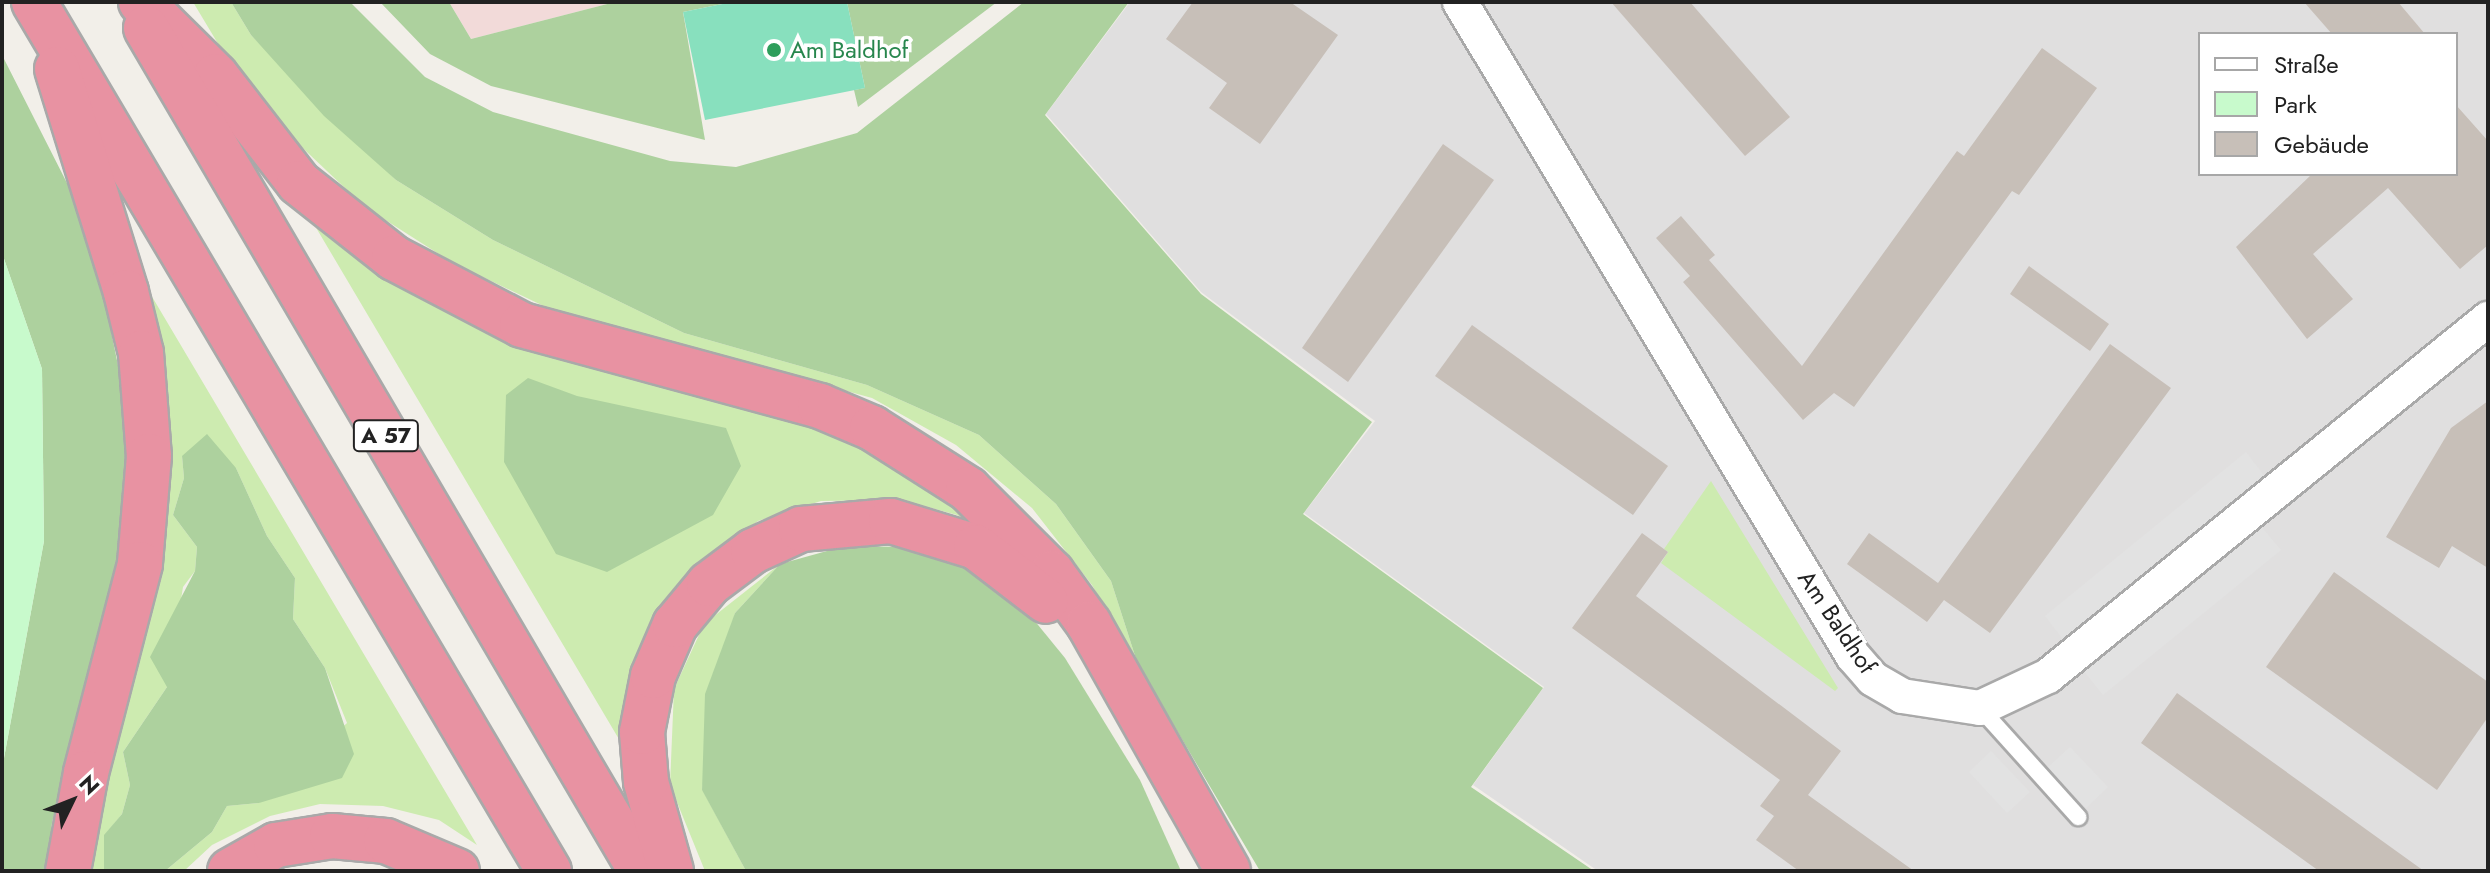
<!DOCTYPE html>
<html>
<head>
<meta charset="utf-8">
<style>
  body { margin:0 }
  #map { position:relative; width:2490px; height:873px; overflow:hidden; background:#f2efe9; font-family:Jost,sans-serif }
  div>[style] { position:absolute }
  .residential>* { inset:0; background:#e0dfdf }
  .commercial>* { inset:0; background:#f2dad9 }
  .grass>* { inset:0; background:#cdebb0 }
  .forest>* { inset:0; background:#add19e }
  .park>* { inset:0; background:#c8facc }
  .pitch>* { inset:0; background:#88e0be }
  .parking>* { inset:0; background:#e2e2e2 }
  .building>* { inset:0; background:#c7bfb8 }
  .roads { filter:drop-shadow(2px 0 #a9a9a9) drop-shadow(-2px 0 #a9a9a9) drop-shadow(0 2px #a9a9a9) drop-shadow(0 -2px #a9a9a9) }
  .lane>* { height:16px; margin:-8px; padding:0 8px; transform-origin:8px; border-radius:8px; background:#fff }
  .street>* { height:34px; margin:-17px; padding:0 17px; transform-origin:17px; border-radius:17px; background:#fff }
  .highway>* { height:44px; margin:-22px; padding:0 22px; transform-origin:22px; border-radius:22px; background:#e892a2 }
  .dots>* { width:22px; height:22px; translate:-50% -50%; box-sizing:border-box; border:4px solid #fff; border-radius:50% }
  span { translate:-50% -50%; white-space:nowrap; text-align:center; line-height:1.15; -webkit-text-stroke:7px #fff; paint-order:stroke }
  .shield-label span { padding:2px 6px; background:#fff; border:2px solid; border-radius:6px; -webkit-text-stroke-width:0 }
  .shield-label { font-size:22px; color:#222; font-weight:700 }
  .leisure-label { font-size:24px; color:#27864d }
  .left { translate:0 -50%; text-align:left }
  .street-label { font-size:24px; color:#222 }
  .frame { position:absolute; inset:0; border:4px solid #222; pointer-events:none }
  .legend { position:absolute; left:2198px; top:32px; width:260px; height:144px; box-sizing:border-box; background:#fff; border:2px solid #a7a7a7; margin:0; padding:10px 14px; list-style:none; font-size:24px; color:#222 }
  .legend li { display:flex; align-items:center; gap:16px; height:40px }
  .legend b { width:40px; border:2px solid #a7a7a7 }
  .north { position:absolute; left:32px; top:761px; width:80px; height:80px; -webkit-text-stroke:6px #fff; paint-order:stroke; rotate:47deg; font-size:22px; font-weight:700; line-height:32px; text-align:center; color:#222 }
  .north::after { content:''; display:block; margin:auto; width:28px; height:36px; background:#222; clip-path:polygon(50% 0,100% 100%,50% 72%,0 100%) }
</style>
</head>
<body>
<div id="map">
  <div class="residential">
    <i style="clip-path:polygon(evenodd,1130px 2px,2488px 2px,2488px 871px,1598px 871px,1473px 785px,1544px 687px,1304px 513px,1375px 421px,1201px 292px,1046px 114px,1130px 2px,2200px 34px,2456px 34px,2456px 174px,2200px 174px,2200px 34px)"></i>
  </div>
  <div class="commercial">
    <i style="clip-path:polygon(449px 2px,615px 2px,471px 39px)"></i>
  </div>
  <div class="grass">
    <i style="clip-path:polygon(193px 2px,231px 2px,251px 35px,396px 180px,493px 240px,684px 333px,867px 385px,979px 435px,1056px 504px,1111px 581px,1138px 665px,1092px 585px,1032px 508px,956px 445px,872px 398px,552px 310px,453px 263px,365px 207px,289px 135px,223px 52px)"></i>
    <i style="clip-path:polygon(305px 209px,379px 265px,850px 433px,933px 482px,1010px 546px,957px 515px,902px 500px,821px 501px,758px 521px,689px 576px,623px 746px)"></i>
    <i style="clip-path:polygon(138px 273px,477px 845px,439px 820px,383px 806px,320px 804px,270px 816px,212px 845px,184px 871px,165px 871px,212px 832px,227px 806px,259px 803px,347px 723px,325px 668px,293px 619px,295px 578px,267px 536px,236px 468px,182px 456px,184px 478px,173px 515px,197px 547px,195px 571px,183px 587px,167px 687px,123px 752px,130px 785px,122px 814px,105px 835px,104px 871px,86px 871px,88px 835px,141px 640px)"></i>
    <i style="clip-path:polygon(1711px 481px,1838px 688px,1835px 691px,1661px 563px,1668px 552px,1664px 549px)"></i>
    <i style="clip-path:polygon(780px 564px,735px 613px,702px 789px,746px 871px,705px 871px,670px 785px,674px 689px,704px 624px)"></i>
  </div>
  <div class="forest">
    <i style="clip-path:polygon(231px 2px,350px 2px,425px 77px,493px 112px,670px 161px,736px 167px,857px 133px,1024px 2px,1129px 2px,1045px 115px,1201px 294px,1372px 422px,1303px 514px,1543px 688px,1471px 787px,1594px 871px,1260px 871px,1138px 665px,1111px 581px,1056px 504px,979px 435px,867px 385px,684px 333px,493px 240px,396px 180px,324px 116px,251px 35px)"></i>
    <i style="clip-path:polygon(380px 2px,449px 2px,471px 39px,615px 2px,732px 2px,683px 12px,705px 140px,491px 86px,430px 54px)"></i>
    <i style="clip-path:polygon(847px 2px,997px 2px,858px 107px,854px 90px,865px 88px)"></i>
    <i style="clip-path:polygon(2px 55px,69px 187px,102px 287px,121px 380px,127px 473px,118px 553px,52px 823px,47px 871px,2px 871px,2px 769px,44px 541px,42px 369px,2px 253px)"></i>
    <i style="clip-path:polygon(528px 378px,577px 396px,726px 428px,741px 466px,713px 515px,607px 572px,556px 554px,504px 462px,506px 395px)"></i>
    <i style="clip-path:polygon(207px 434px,236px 468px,267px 536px,295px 578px,293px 619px,325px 668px,354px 754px,342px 778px,259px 803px,227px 806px,212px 832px,165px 871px,104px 871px,104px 835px,122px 814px,130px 785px,123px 752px,167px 687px,150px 657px,195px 571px,197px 547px,173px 515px,184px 478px,182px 456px)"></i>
    <i style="clip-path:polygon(845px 546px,909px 547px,973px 571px,1025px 609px,1065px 658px,1140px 780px,1181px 871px,746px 871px,702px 790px,705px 694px,735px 613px,780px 564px)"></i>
  </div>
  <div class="park">
    <i style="clip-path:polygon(2px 253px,42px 369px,44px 541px,2px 769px)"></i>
  </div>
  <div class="pitch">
    <i style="clip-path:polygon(732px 2px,847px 2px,865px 88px,705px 120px,683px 12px)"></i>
  </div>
  <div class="parking">
    <i style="clip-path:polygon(2246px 452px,2266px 478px,2065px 642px,2045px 616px)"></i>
    <i style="clip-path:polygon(2260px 525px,2281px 550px,2103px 695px,2083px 670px)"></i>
    <i style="clip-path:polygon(2070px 747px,2108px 787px,2086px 808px,2047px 768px)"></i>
    <i style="clip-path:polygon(1991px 751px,2030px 792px,2007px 813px,1969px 772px)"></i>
  </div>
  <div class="building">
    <i style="clip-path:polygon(1193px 2px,1290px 2px,1338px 35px,1260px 144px,1209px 108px,1227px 83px,1166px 39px)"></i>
    <i style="clip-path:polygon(1611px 2px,1690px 2px,1790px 117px,1745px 156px)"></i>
    <i style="clip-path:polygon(2304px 2px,2398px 2px,2425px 34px,2332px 34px)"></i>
    <i style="clip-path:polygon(2042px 48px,2097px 88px,2019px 195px,2012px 191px,1854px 407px,1834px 393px,1803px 420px,1683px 282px,1690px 276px,1656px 238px,1681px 216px,1715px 255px,1709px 260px,1802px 366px,1957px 151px,1964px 156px)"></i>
    <i style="clip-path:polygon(2456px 105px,2488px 141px,2488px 245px,2460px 269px,2388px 188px,2313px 254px,2353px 299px,2307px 339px,2236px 247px,2312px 174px,2456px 174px)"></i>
    <i style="clip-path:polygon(1443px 144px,1494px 180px,1348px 382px,1302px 348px)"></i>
    <i style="clip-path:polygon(2029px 266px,2109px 324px,2090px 351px,2010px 294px)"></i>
    <i style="clip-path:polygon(1472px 325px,1668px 466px,1633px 515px,1435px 376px)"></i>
    <i style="clip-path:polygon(2110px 344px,2171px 388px,1990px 633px,1944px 600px,1927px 622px,1847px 564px,1869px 533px,1938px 583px)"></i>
    <i style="clip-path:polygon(2488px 401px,2488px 568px,2452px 546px,2439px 568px,2386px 537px,2451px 428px)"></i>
    <i style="clip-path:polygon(1642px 533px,1668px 552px,1636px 596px,1841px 751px,1808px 795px,1914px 871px,1799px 871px,1756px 840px,1774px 816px,1760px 806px,1780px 780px,1572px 628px)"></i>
    <i style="clip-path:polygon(2334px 572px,2488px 682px,2488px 717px,2437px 790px,2266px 667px)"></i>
    <i style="clip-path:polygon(2177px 693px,2249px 745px,2424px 871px,2319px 871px,2213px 795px,2141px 743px)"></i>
  </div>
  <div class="roads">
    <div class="lane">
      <i style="left:1980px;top:708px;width:147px;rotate:48deg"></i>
    </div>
    <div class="street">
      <i style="left:1460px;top:2px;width:763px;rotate:59deg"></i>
      <i style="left:1853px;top:656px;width:30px;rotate:49deg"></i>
      <i style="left:1873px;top:679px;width:34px;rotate:30deg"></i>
      <i style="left:1902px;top:696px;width:79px;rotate:8.7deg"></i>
      <i style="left:1980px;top:708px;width:75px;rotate:-25.2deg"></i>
      <i style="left:2048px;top:676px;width:567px;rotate:-39.05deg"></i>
    </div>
    <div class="highway">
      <i style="left:34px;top:2px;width:1010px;rotate:59.35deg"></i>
      <i style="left:141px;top:2px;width:105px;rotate:44.6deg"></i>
      <i style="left:216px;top:76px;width:135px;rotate:52.2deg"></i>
      <i style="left:299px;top:183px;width:121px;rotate:38.3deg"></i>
      <i style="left:394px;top:258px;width:144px;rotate:27.6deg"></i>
      <i style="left:522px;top:325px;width:309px;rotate:15.2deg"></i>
      <i style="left:820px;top:406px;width:56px;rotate:22.9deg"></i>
      <i style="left:872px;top:428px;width:114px;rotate:32.4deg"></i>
      <i style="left:968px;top:489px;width:119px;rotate:45deg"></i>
      <i style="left:1052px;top:573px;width:63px;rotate:54deg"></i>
      <i style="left:1089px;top:624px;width:283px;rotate:60.6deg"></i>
      <i style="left:146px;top:28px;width:978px;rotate:59.58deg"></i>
      <i style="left:57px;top:69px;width:233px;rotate:72.8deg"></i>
      <i style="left:126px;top:292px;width:63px;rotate:76.2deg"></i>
      <i style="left:141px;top:353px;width:103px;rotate:85.6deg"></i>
      <i style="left:149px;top:456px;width:108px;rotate:94.8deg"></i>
      <i style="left:140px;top:564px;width:216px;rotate:104.5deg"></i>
      <i style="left:86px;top:773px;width:100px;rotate:100.4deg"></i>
      <i style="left:230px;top:871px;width:53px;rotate:-29.5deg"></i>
      <i style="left:276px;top:845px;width:57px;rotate:-9.1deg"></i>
      <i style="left:332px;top:836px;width:54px;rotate:5.3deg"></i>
      <i style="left:386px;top:841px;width:77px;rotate:22.9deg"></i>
      <i style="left:671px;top:871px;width:92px;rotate:-105.7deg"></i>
      <i style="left:646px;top:782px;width:50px;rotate:-94.6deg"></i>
      <i style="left:642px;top:732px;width:57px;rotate:-78.9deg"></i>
      <i style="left:653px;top:676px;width:56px;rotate:-66.7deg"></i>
      <i style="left:675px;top:625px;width:53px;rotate:-50.3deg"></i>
      <i style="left:709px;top:584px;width:55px;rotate:-36.9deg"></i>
      <i style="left:753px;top:551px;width:53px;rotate:-24.6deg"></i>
      <i style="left:801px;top:529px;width:90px;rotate:-5.1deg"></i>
      <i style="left:891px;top:521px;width:89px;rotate:17deg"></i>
      <i style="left:976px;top:547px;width:88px;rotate:37.6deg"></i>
    </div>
  </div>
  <div class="dots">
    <i style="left:774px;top:50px;background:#2e9e5b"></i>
  </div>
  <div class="shield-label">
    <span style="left:386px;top:436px">A 57</span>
  </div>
  <div class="leisure-label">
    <span class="left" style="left:790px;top:50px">Am Baldhof</span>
  </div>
  <div class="street-label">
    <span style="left:1837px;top:622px;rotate:56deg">Am Baldhof</span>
  </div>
  <div class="frame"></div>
  <ul class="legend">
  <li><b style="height:10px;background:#fff"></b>Straße</li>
  <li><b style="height:22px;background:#c8facc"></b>Park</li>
  <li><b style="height:22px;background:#c7bfb8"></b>Gebäude</li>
  </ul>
  <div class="north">N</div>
</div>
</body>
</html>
